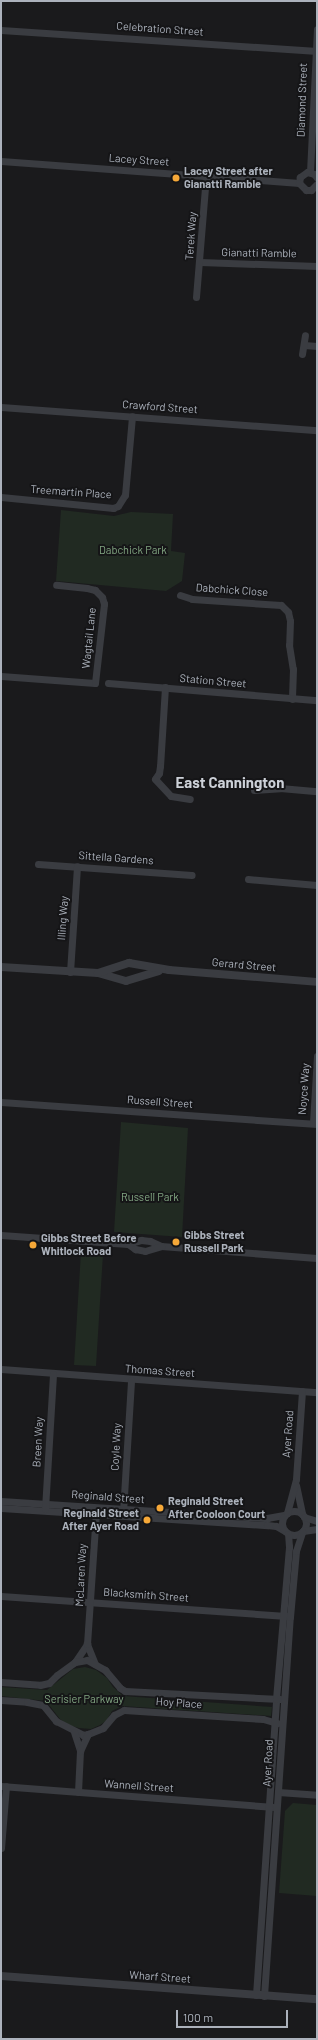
<!DOCTYPE html>
<html>
<head>
<meta charset="utf-8">
<style>
  body { margin:0 }
  #map { position:relative; width:318px; height:2040px; overflow:hidden; background:#1a1a1c; font-family:Barlow,sans-serif }
  div>[style] { position:absolute }
  .green>* { inset:0; background:#212a22 }
  .minor>* { height:7px; margin:-3.5px; padding:0 3.5px; transform-origin:3.5px; border-radius:3.5px; background:#3a3c41 }
  .minor>.ring { margin:-3.5px; padding:0; box-sizing:content-box; background:none; border:7px solid #3a3c41; border-radius:50% }
  .tertiary>* { height:8px; margin:-4px; padding:0 4px; transform-origin:4px; border-radius:4px; background:#3a3c41 }
  .dots>* { width:11px; height:11px; translate:-50% -50%; box-sizing:border-box; border:2px solid #151517; border-radius:50% }
  span { translate:-50% -50%; white-space:nowrap; text-align:center; line-height:1.15; -webkit-text-stroke:4px #151517; paint-order:stroke }
  .street-label { font-size:11px; color:#acb2bc }
  .poi-label { font-size:11px; color:#acb2bc; font-weight:700 }
  .left { translate:0 -50%; text-align:left }
  .right { translate:-100% -50%; text-align:right }
  .park-label { font-size:11px; color:#83a783 }
  .district-label { font-size:15px; color:#cdd1d8; font-weight:700 }
  .frame { position:absolute; inset:0; border:2px solid #acb2bc; pointer-events:none }
  .scale { position:absolute; left:176px; top:2010px; width:112px; height:18px; box-sizing:border-box; border:2px solid #acb2bc; border-top:0; padding-left:5px; font-size:12px; line-height:14px; white-space:nowrap; color:#acb2bc; -webkit-text-stroke:3px #151517; paint-order:stroke }
</style>
</head>
<body>
<div id="map">
  <div class="green">
    <i style="clip-path:polygon(61px 510px,114px 516px,131px 512px,173px 514px,171px 551px,185px 553px,182px 581px,166px 591px,56px 581px)"></i>
    <i style="clip-path:polygon(121px 1122px,188px 1128px,182px 1237px,114px 1232px)"></i>
    <i style="clip-path:polygon(81px 1252px,103px 1254px,96px 1366px,74px 1365px)"></i>
    <i style="clip-path:polygon(85px 1667px,96px 1670px,107px 1678px,113px 1687px,123px 1696px,272px 1707px,271px 1716px,122px 1706px,112px 1711px,106px 1721px,100px 1725px,91px 1729px,79px 1728px,68px 1725px,60px 1719px,46px 1701px,1px 1696px,1px 1687px,47px 1690px,73px 1669px)"></i>
    <i style="clip-path:polygon(293px 1803px,317px 1805px,317px 1896px,279px 1893px,285px 1811px)"></i>
  </div>
  <div class="minor">
    <i style="left:1px;top:30px;width:317px;rotate:3.8deg"></i>
    <i style="left:1px;top:161px;width:299px;rotate:4.2deg"></i>
    <i style="left:310px;top:172px;width:143px;rotate:-87.2deg"></i>
    <i style="left:317px;top:178px;width:5px;rotate:-127deg"></i>
    <i style="left:314px;top:174px;width:7px;rotate:-164deg"></i>
    <i style="left:307px;top:172px;width:9px;rotate:144deg"></i>
    <i style="left:300px;top:177px;width:6px;rotate:99deg"></i>
    <i style="left:299px;top:183px;width:10px;rotate:45deg"></i>
    <i style="left:306px;top:190px;width:5px"></i>
    <i style="left:311px;top:190px;width:8px;rotate:-45deg"></i>
    <i style="left:200px;top:262px;width:117px;rotate:2deg"></i>
    <i style="left:196px;top:297px;width:121px;rotate:-85.3deg"></i>
    <i style="left:304px;top:345px;width:13px;rotate:4deg"></i>
    <i style="left:302px;top:354px;width:19px;rotate:-81deg"></i>
    <i style="left:1px;top:407px;width:317px;rotate:4.2deg"></i>
    <i style="left:1px;top:497px;width:113px;rotate:5.6deg"></i>
    <i style="left:113px;top:508px;width:5px;rotate:-22deg"></i>
    <i style="left:118px;top:506px;width:13px;rotate:-58deg"></i>
    <i style="left:125px;top:495px;width:79px;rotate:-84.9deg"></i>
    <i style="left:180px;top:595px;width:13px;rotate:18deg"></i>
    <i style="left:192px;top:599px;width:89px;rotate:3.9deg"></i>
    <i style="left:281px;top:605px;width:10px;rotate:45deg"></i>
    <i style="left:288px;top:612px;width:9px;rotate:77deg"></i>
    <i style="left:290px;top:621px;width:24px;rotate:92deg"></i>
    <i style="left:289px;top:645px;width:24px;rotate:81deg"></i>
    <i style="left:293px;top:669px;width:30px;rotate:92deg"></i>
    <i style="left:1px;top:676px;width:94px;rotate:4.3deg"></i>
    <i style="left:95px;top:683px;width:80px;rotate:-83.5deg"></i>
    <i style="left:104px;top:604px;width:7px;rotate:-106deg"></i>
    <i style="left:102px;top:597px;width:10px;rotate:-135deg"></i>
    <i style="left:95px;top:590px;width:8px;rotate:-166deg"></i>
    <i style="left:87px;top:588px;width:31px;rotate:-174deg"></i>
    <i style="left:108px;top:683px;width:210px;rotate:4.7deg"></i>
    <i style="left:165px;top:687px;width:79px;rotate:93.6deg"></i>
    <i style="left:160px;top:766px;width:7px;rotate:98deg"></i>
    <i style="left:159px;top:773px;width:7px;rotate:124deg"></i>
    <i style="left:155px;top:779px;width:23px;rotate:47deg"></i>
    <i style="left:171px;top:796px;width:19px;rotate:9deg"></i>
    <i style="left:254px;top:790px;width:26px;rotate:-4deg"></i>
    <i style="left:280px;top:788px;width:37px;rotate:5deg"></i>
    <i style="left:38px;top:864px;width:154px;rotate:4.1deg"></i>
    <i style="left:248px;top:879px;width:69px;rotate:5deg"></i>
    <i style="left:70px;top:972px;width:106px;rotate:-86.2deg"></i>
    <i style="left:1px;top:1102px;width:317px;rotate:4deg"></i>
    <i style="left:313px;top:1123px;width:67px;rotate:-86.6deg"></i>
    <i style="left:1px;top:1235px;width:127px;rotate:4.1deg"></i>
    <i style="left:128px;top:1244px;width:14px;rotate:-17deg"></i>
    <i style="left:141px;top:1240px;width:9px;rotate:6deg"></i>
    <i style="left:150px;top:1241px;width:12px;rotate:24deg"></i>
    <i style="left:161px;top:1246px;width:156px;rotate:4.4deg"></i>
    <i style="left:128px;top:1244px;width:9px;rotate:36deg"></i>
    <i style="left:135px;top:1249px;width:10px;rotate:11deg"></i>
    <i style="left:145px;top:1251px;width:17px;rotate:-17deg"></i>
    <i style="left:1px;top:1369px;width:317px;rotate:4.2deg"></i>
    <i style="left:296px;top:1485px;width:30px;rotate:78deg"></i>
    <i style="left:1px;top:1501px;width:267px;rotate:3.7deg"></i>
    <i style="left:267px;top:1518px;width:17px;rotate:-10deg"></i>
    <i style="left:1px;top:1508px;width:267px;rotate:3.7deg"></i>
    <i style="left:267px;top:1525px;width:9px;rotate:6deg"></i>
    <i style="left:276px;top:1526px;width:10px;rotate:29deg"></i>
    <i style="left:45px;top:1509px;width:135px;rotate:-86.6deg"></i>
    <i class="ring" style="left:282px;top:1511px;width:17px;height:17px"></i>
    <i style="left:123px;top:1512px;width:132px;rotate:-86.5deg"></i>
    <i style="left:287px;top:1513px;width:35px;rotate:-75deg"></i>
    <i style="left:296px;top:1479px;width:88px;rotate:-86.1deg"></i>
    <i style="left:304px;top:1517px;width:14px;rotate:17deg"></i>
    <i style="left:303px;top:1531px;width:14px;rotate:-8deg"></i>
    <i style="left:1px;top:1596px;width:286px;rotate:4deg"></i>
    <i style="left:75px;top:1662px;width:22px;rotate:-56deg"></i>
    <i style="left:95px;top:1664px;width:22px;rotate:-112deg"></i>
    <i style="left:87px;top:1644px;width:133px;rotate:-86.1deg"></i>
    <i style="left:1px;top:1682px;width:39px;rotate:4deg"></i>
    <i style="left:40px;top:1685px;width:9px;rotate:-13deg"></i>
    <i style="left:49px;top:1683px;width:11px;rotate:-45deg"></i>
    <i style="left:57px;top:1675px;width:22px;rotate:-36deg"></i>
    <i style="left:75px;top:1662px;width:12px;rotate:-9deg"></i>
    <i style="left:87px;top:1660px;width:21px;rotate:29deg"></i>
    <i style="left:105px;top:1670px;width:23px;rotate:50deg"></i>
    <i style="left:120px;top:1688px;width:6px;rotate:31deg"></i>
    <i style="left:125px;top:1691px;width:155px;rotate:3deg"></i>
    <i style="left:1px;top:1700px;width:26px;rotate:4deg"></i>
    <i style="left:27px;top:1702px;width:16px;rotate:11deg"></i>
    <i style="left:43px;top:1705px;width:21px;rotate:51deg"></i>
    <i style="left:56px;top:1721px;width:30px;rotate:27deg"></i>
    <i style="left:83px;top:1735px;width:5px;rotate:-11deg"></i>
    <i style="left:88px;top:1734px;width:16px;rotate:-22deg"></i>
    <i style="left:103px;top:1728px;width:17px;rotate:-50deg"></i>
    <i style="left:114px;top:1715px;width:11px;rotate:-27deg"></i>
    <i style="left:124px;top:1710px;width:139px;rotate:3.7deg"></i>
    <i style="left:263px;top:1719px;width:15px;rotate:16deg"></i>
    <i style="left:74px;top:1732px;width:20px;rotate:72deg"></i>
    <i style="left:80px;top:1751px;width:41px;rotate:92.8deg"></i>
    <i style="left:80px;top:1751px;width:19px;rotate:-65deg"></i>
    <i style="left:1px;top:1786px;width:274px;rotate:4.4deg"></i>
    <i style="left:278px;top:1792px;width:39px;rotate:4deg"></i>
    <i style="left:1px;top:1848px;width:62px;rotate:-85.4deg"></i>
    <i style="left:256px;top:1995px;width:297px;rotate:-86.1deg"></i>
    <i style="left:276px;top:1699px;width:153px;rotate:-85.1deg"></i>
    <i style="left:289px;top:1547px;width:13px;rotate:-94deg"></i>
    <i style="left:264px;top:1996px;width:380px;rotate:-86.1deg"></i>
    <i style="left:290px;top:1617px;width:66px;rotate:-84.8deg"></i>
    <i style="left:296px;top:1551px;width:20px;rotate:-72deg"></i>
  </div>
  <div class="tertiary">
    <i style="left:1px;top:967px;width:97px;rotate:3.5deg"></i>
    <i style="left:98px;top:973px;width:29px;rotate:16deg"></i>
    <i style="left:126px;top:981px;width:34px;rotate:-17deg"></i>
    <i style="left:98px;top:973px;width:33px;rotate:-18deg"></i>
    <i style="left:129px;top:963px;width:41px;rotate:9.9deg"></i>
    <i style="left:169px;top:970px;width:148px;rotate:4.6deg"></i>
    <i style="left:1px;top:1976px;width:317px;rotate:4.2deg"></i>
  </div>
  <div class="dots">
    <i style="left:176px;top:178px;background:#f6a838"></i>
    <i style="left:176px;top:1242px;background:#f6a838"></i>
    <i style="left:33px;top:1245px;background:#f6a838"></i>
    <i style="left:160px;top:1508px;background:#f6a838"></i>
    <i style="left:147px;top:1520px;background:#f6a838"></i>
  </div>
  <div class="street-label">
    <span style="left:160px;top:29px;rotate:4deg">Celebration Street</span>
    <span style="left:302px;top:100px;rotate:-88deg">Diamond Street</span>
    <span style="left:139px;top:160px;rotate:4deg">Lacey Street</span>
    <span style="left:191px;top:236px;rotate:-86deg">Terek Way</span>
    <span style="left:259px;top:253px;rotate:1deg">Gianatti Ramble</span>
    <span style="left:160px;top:407px;rotate:4deg">Crawford Street</span>
    <span style="left:71px;top:492px;rotate:4deg">Treemartin Place</span>
    <span style="left:232px;top:590px;rotate:4deg">Dabchick Close</span>
    <span style="left:89px;top:638px;rotate:-84deg">Wagtail Lane</span>
    <span style="left:213px;top:681px;rotate:5deg">Station Street</span>
    <span style="left:116px;top:858px;rotate:4deg">Sittella Gardens</span>
    <span style="left:63px;top:918px;rotate:-86deg">Illing Way</span>
    <span style="left:244px;top:965px;rotate:5deg">Gerard Street</span>
    <span style="left:304px;top:1089px;rotate:-86deg">Noyce Way</span>
    <span style="left:160px;top:1102px;rotate:4deg">Russell Street</span>
    <span style="left:160px;top:1371px;rotate:4deg">Thomas Street</span>
    <span style="left:288px;top:1434px;rotate:-86deg">Ayer Road</span>
    <span style="left:38px;top:1442px;rotate:-87deg">Breen Way</span>
    <span style="left:116px;top:1447px;rotate:-87deg">Coyle Way</span>
    <span style="left:108px;top:1497px;rotate:4deg">Reginald Street</span>
    <span style="left:81px;top:1575px;rotate:-87deg">McLaren Way</span>
    <span style="left:146px;top:1595px;rotate:4deg">Blacksmith Street</span>
    <span style="left:179px;top:1703px;rotate:4deg">Hoy Place</span>
    <span style="left:268px;top:1763px;rotate:-87deg">Ayer Road</span>
    <span style="left:139px;top:1786px;rotate:4deg">Wannell Street</span>
    <span style="left:160px;top:1977px;rotate:4deg">Wharf Street</span>
  </div>
  <div class="poi-label">
    <span class="left" style="left:184px;top:178px">Lacey Street after<br>Gianatti Ramble</span>
    <span class="left" style="left:184px;top:1242px">Gibbs Street<br>Russell Park</span>
    <span class="left" style="left:41px;top:1245px">Gibbs Street Before<br>Whitlock Road</span>
    <span class="left" style="left:168px;top:1508px">Reginald Street<br>After Cooloon Court</span>
    <span class="right" style="left:139px;top:1520px">Reginald Street<br>After Ayer Road</span>
  </div>
  <div class="park-label">
    <span style="left:133px;top:550px">Dabchick Park</span>
    <span style="left:150px;top:1197px">Russell Park</span>
    <span style="left:84px;top:1699px">Serisier Parkway</span>
  </div>
  <div class="district-label">
    <span style="left:230px;top:783px">East Cannington</span>
  </div>
  <div class="frame"></div>
  <div class="scale">100 m</div>
</div>
</body>
</html>
